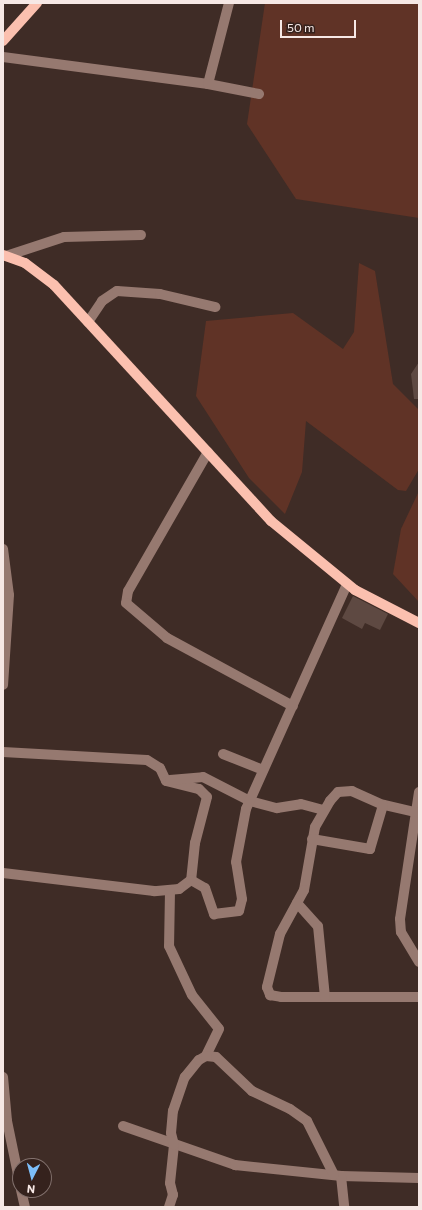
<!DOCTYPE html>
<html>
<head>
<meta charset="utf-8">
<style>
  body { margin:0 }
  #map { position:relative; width:422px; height:1210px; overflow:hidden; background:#3f2c26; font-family:Commissioner,sans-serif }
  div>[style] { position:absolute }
  .green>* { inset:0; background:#603326 }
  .building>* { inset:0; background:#5e4942 }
  .minor>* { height:10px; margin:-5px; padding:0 5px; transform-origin:5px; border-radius:5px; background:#967970 }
  .major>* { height:10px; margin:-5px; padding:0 5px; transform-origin:5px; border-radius:5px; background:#fbc0af }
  span { translate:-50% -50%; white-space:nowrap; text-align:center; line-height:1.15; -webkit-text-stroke:3px #35221d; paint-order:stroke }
  .frame { position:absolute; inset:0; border:4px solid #f6e8e5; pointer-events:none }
  .north { position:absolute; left:12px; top:1158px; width:40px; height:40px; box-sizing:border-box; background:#35221d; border:1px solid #82716d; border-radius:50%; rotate:186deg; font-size:11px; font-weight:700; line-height:16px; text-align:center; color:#f6e8e5 }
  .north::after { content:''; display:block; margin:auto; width:14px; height:18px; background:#7dbef9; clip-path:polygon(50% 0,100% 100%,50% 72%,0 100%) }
  .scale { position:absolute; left:280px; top:20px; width:76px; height:18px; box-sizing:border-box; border:2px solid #f6e8e5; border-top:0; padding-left:5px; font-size:12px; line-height:14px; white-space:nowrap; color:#f6e8e5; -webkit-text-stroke:3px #35221d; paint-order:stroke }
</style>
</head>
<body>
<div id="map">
  <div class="green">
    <i style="clip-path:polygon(265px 3px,419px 3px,419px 218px,296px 199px,247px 124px)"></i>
    <i style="clip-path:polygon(359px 263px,375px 271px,393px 384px,419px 410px,419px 469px,406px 491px,398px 490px,306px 421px,302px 472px,285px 514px,249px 478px,196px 396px,206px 321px,293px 313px,343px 349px,354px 332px)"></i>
    <i style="clip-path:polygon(419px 491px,419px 602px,393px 574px,401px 529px)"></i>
  </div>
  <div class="building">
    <i style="clip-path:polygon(419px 362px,419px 399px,414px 399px,411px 374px)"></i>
    <i style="clip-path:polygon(353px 596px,388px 614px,380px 630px,365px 623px,362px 629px,342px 618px)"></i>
  </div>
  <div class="minor">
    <i style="left:3px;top:57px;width:207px;rotate:7.5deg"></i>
    <i style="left:208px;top:84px;width:84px;rotate:-75.5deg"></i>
    <i style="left:208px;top:84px;width:52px;rotate:11.1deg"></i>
    <i style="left:6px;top:256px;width:61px;rotate:-18.1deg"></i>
    <i style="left:64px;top:237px;width:77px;rotate:-1.5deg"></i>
    <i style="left:88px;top:322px;width:25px;rotate:-56deg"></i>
    <i style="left:102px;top:301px;width:18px;rotate:-34deg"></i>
    <i style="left:117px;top:291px;width:43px;rotate:4deg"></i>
    <i style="left:160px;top:294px;width:57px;rotate:13.3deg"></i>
    <i style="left:208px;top:452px;width:160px;rotate:119.9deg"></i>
    <i style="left:128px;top:591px;width:12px;rotate:99deg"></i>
    <i style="left:126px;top:603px;width:54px;rotate:40.5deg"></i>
    <i style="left:167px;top:638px;width:143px;rotate:28.4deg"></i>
    <i style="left:3px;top:549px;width:46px;rotate:82.6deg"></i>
    <i style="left:9px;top:595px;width:90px;rotate:93.8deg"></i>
    <i style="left:3px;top:752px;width:144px;rotate:3.2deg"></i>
    <i style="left:147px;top:760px;width:15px;rotate:32deg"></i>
    <i style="left:160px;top:768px;width:14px;rotate:65deg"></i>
    <i style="left:166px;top:781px;width:34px;rotate:14deg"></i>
    <i style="left:199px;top:789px;width:11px;rotate:45deg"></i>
    <i style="left:207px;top:797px;width:48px;rotate:104.6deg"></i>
    <i style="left:195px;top:843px;width:37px;rotate:96deg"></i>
    <i style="left:191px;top:880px;width:15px;rotate:143deg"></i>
    <i style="left:179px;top:889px;width:25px;rotate:175deg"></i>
    <i style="left:154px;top:891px;width:152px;rotate:-173.2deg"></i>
    <i style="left:223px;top:754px;width:43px;rotate:21.8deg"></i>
    <i style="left:170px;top:780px;width:33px;rotate:-5deg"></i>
    <i style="left:203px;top:777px;width:53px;rotate:27.1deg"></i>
    <i style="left:250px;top:801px;width:28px;rotate:15deg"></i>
    <i style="left:277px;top:808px;width:24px;rotate:-9deg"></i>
    <i style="left:301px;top:804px;width:24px;rotate:15deg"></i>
    <i style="left:419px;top:792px;width:128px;rotate:98.5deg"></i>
    <i style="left:400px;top:919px;width:13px;rotate:86deg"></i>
    <i style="left:401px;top:932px;width:35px;rotate:59deg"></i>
    <i style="left:419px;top:813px;width:37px;rotate:-167deg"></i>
    <i style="left:383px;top:805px;width:34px;rotate:-156deg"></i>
    <i style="left:352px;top:791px;width:14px;rotate:176deg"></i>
    <i style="left:338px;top:792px;width:12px;rotate:132deg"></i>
    <i style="left:330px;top:801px;width:30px;rotate:120deg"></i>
    <i style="left:315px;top:827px;width:64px;rotate:99.9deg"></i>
    <i style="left:304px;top:890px;width:50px;rotate:118.6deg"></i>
    <i style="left:280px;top:934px;width:55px;rotate:103.8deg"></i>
    <i style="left:267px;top:987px;width:9px;rotate:69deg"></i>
    <i style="left:270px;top:995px;width:11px;rotate:10deg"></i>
    <i style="left:281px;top:997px;width:138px"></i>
    <i style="left:312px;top:839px;width:59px;rotate:9.8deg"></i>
    <i style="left:370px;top:849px;width:46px;rotate:-73.5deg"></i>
    <i style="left:191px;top:880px;width:16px;rotate:30deg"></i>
    <i style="left:205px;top:888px;width:28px;rotate:71deg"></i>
    <i style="left:214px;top:914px;width:25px;rotate:-7deg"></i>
    <i style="left:239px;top:911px;width:12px;rotate:-76deg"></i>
    <i style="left:242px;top:899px;width:37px;rotate:-99deg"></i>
    <i style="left:236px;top:862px;width:54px;rotate:-79.3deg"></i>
    <i style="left:246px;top:809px;width:247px;rotate:-65.8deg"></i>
    <i style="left:170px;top:891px;width:55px;rotate:91deg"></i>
    <i style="left:169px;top:946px;width:54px;rotate:64.9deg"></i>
    <i style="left:192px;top:995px;width:43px;rotate:51.5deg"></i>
    <i style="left:219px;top:1029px;width:30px;rotate:116deg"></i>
    <i style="left:297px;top:903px;width:31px;rotate:48deg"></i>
    <i style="left:318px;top:926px;width:71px;rotate:84.4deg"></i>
    <i style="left:3px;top:1077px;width:44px;rotate:84.8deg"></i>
    <i style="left:7px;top:1121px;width:64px;rotate:78.3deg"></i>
    <i style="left:123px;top:1126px;width:119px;rotate:19.2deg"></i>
    <i style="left:235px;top:1165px;width:107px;rotate:5.9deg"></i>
    <i style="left:341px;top:1176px;width:78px;rotate:1.5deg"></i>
    <i style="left:341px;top:1176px;width:31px;rotate:84deg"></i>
    <i style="left:21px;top:1190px;width:17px;rotate:77deg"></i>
    <i style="left:169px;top:1207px;width:13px;rotate:-72deg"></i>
    <i style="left:173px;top:1195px;width:12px;rotate:-104deg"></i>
    <i style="left:170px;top:1183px;width:38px;rotate:-84deg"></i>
    <i style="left:174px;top:1145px;width:12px;rotate:-104deg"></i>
    <i style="left:171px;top:1133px;width:22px;rotate:-85deg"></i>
    <i style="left:173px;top:1111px;width:36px;rotate:-71deg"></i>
    <i style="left:185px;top:1077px;width:22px;rotate:-51deg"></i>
    <i style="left:199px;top:1060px;width:8px;rotate:-30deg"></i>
    <i style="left:206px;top:1056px;width:10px;rotate:6deg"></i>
    <i style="left:216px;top:1057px;width:50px;rotate:43.4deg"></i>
    <i style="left:252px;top:1091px;width:42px;rotate:25.3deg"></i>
    <i style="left:290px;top:1109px;width:21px;rotate:35deg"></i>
    <i style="left:307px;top:1121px;width:60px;rotate:63.4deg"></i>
  </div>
  <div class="major">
    <i style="left:3px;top:41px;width:51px;rotate:-48.2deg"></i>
    <i style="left:3px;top:255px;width:23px;rotate:20deg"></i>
    <i style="left:25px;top:263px;width:36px;rotate:37deg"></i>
    <i style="left:54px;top:285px;width:321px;rotate:47.4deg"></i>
    <i style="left:271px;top:521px;width:109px;rotate:39.4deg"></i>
    <i style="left:355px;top:590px;width:72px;rotate:27.3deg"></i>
  </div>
  <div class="frame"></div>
  <div class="north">N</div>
  <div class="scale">50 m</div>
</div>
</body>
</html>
